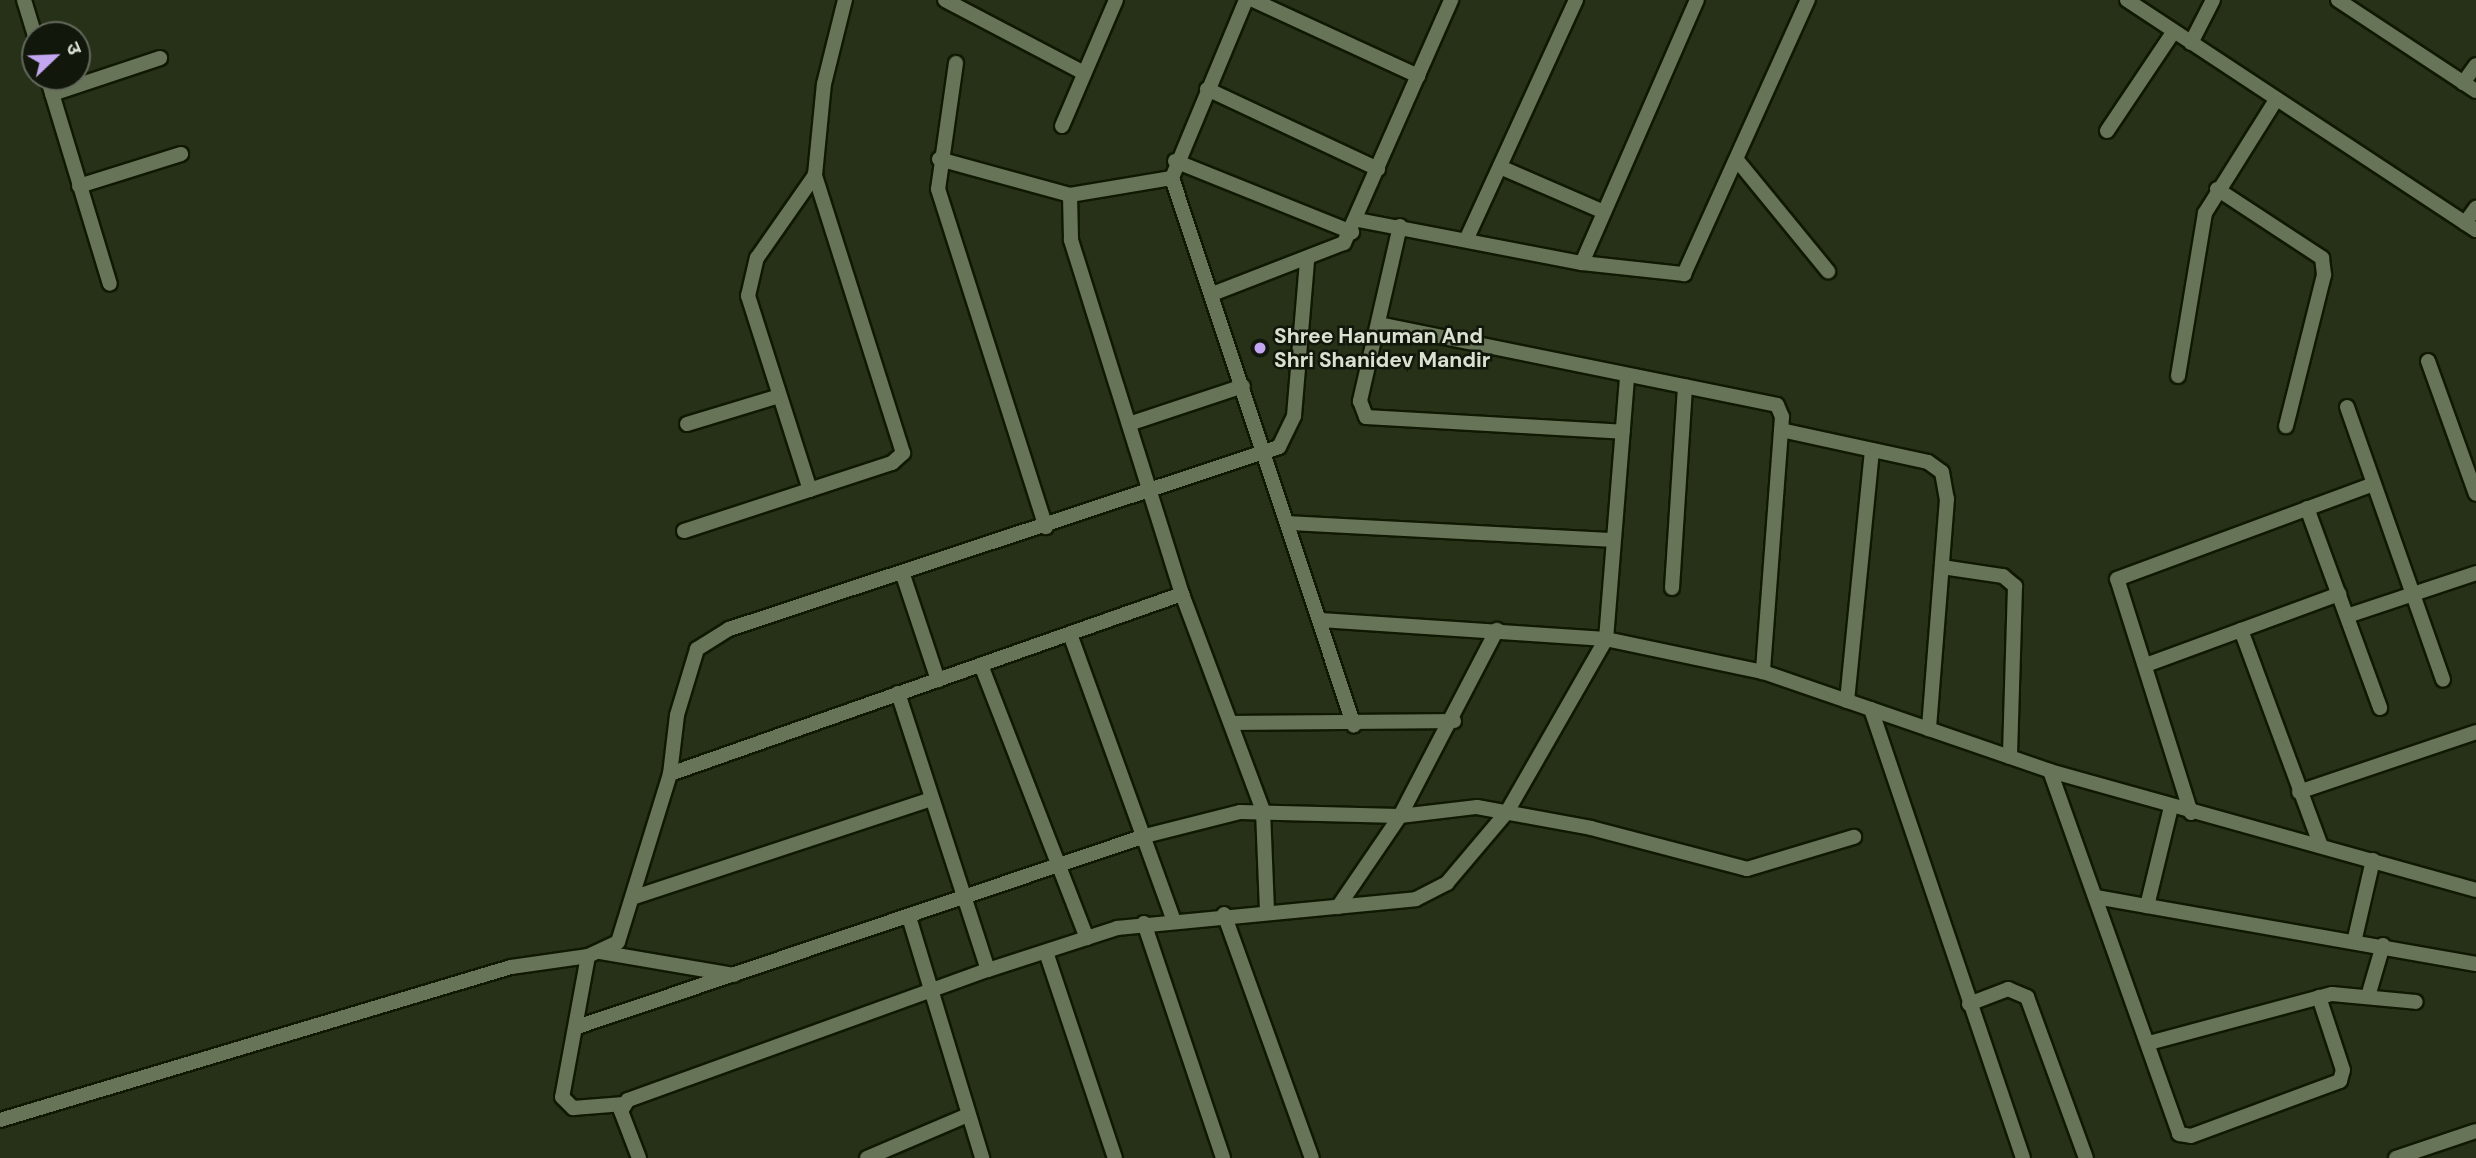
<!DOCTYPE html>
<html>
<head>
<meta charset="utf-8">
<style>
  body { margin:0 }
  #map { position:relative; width:2476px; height:1158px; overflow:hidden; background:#273118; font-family:"DM Sans","Noto Sans Devanagari",sans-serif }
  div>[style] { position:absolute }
  .roads { filter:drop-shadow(2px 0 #101802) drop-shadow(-2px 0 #101802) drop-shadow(0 2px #101802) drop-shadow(0 -2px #101802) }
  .minor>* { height:14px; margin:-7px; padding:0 7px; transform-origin:7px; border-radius:7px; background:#687458 }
  .dots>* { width:19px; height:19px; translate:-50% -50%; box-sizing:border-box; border:4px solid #12170c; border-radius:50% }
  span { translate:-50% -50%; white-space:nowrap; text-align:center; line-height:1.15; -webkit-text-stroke:5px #12170c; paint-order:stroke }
  .poi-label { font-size:21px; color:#dae1d1; font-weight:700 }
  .left { translate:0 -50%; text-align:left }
  .north { position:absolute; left:21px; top:21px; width:70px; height:70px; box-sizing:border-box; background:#12170c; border:2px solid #62685b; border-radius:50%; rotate:67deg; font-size:19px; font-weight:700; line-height:28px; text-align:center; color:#dae1d1 }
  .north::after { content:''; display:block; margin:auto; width:24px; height:32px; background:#c4a7f1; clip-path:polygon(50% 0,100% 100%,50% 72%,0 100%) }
</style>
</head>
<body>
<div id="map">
  <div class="roads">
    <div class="minor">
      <i style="left:24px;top:0;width:38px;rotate:73deg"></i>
      <i style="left:945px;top:0;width:157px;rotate:27.7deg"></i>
      <i style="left:1246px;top:0;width:193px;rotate:112.6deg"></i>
      <i style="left:1172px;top:178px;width:577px;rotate:71.63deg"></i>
      <i style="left:1253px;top:0;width:182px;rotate:24.7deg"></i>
      <i style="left:2127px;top:0;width:418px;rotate:33.4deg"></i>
      <i style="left:2338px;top:0;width:165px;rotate:33.4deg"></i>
      <i style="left:2191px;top:43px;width:48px;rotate:-62.9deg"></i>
      <i style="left:956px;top:63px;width:127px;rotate:98.1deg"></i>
      <i style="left:938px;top:189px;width:355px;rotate:72.3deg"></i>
      <i style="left:47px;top:77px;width:216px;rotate:73.1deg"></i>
      <i style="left:2463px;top:83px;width:22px;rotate:-54deg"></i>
      <i style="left:1207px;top:89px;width:189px;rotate:25.1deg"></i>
      <i style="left:52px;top:94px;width:114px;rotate:-18.4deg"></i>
      <i style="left:1062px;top:126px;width:137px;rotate:-66.8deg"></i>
      <i style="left:2107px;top:131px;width:120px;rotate:-56.2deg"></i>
      <i style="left:939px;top:159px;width:136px;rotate:15.4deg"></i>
      <i style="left:1070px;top:195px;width:103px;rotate:-9.5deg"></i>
      <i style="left:1737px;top:160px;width:144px;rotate:50.7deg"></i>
      <i style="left:1175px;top:161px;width:191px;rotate:21.9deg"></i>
      <i style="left:1500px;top:167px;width:113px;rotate:23.4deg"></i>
      <i style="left:79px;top:186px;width:107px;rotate:-17.4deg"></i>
      <i style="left:2217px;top:189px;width:126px;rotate:33.3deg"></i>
      <i style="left:2322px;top:258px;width:17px;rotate:83deg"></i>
      <i style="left:2324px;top:275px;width:156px;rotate:104.1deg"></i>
      <i style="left:1070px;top:195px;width:45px;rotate:88.7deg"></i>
      <i style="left:1071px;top:240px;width:371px;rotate:72.6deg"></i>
      <i style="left:1182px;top:594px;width:232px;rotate:69.5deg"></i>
      <i style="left:1263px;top:811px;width:100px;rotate:87.7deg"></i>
      <i style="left:1358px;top:220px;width:228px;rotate:10.9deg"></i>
      <i style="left:1582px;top:263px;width:103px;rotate:6.2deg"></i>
      <i style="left:1684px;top:274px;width:301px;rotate:-65.7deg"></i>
      <i style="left:2465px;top:223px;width:19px;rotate:-54deg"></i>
      <i style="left:1400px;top:226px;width:180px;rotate:102.9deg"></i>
      <i style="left:1360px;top:401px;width:17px;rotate:69deg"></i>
      <i style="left:1366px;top:417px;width:257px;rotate:3.3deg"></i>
      <i style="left:1467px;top:238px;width:262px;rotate:-65.4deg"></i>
      <i style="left:1582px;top:263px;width:287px;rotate:-66.4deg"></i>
      <i style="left:1215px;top:293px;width:138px;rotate:-21.2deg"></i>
      <i style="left:1344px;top:243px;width:266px;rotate:-66.2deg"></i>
      <i style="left:1379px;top:324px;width:406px;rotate:11.5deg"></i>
      <i style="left:1777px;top:405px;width:13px;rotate:67deg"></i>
      <i style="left:1782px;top:417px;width:256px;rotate:94.3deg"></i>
      <i style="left:2428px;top:361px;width:141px;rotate:70.2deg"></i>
      <i style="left:2178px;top:376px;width:165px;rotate:-80.6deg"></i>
      <i style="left:2205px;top:213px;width:133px;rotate:-57.9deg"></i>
      <i style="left:2347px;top:407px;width:289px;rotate:70.6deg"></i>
      <i style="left:687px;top:424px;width:96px;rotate:-16.9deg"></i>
      <i style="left:1129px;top:424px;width:120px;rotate:-18.4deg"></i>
      <i style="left:1781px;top:430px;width:150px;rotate:12.3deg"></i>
      <i style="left:1928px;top:462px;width:17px;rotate:36deg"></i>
      <i style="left:1942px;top:472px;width:27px;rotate:80deg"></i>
      <i style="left:1947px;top:499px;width:231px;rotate:94.5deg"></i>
      <i style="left:810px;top:490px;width:204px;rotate:-107.7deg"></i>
      <i style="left:748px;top:296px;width:39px;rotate:-77deg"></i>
      <i style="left:757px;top:258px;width:101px;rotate:-55.1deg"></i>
      <i style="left:815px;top:175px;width:91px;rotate:-84.4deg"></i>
      <i style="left:824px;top:84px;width:87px;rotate:-76deg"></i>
      <i style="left:2307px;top:508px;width:213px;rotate:69.9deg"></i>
      <i style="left:1288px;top:523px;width:325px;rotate:3deg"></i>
      <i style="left:684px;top:531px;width:219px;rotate:-18.1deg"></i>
      <i style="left:892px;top:463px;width:15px;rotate:-42deg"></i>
      <i style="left:903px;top:453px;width:292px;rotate:-107.6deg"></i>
      <i style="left:1942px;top:567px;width:62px;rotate:8.4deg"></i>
      <i style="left:2003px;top:576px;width:16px;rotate:40deg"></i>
      <i style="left:2015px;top:586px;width:171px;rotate:91.7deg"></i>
      <i style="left:903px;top:575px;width:111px;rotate:71.6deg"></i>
      <i style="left:1672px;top:588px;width:202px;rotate:-86.3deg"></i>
      <i style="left:2347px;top:616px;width:136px;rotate:-18.4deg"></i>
      <i style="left:1320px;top:620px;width:287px;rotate:3.8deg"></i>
      <i style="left:1606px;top:639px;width:160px;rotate:11.9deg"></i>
      <i style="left:1763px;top:672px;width:304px;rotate:19deg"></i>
      <i style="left:2050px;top:771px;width:442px;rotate:15.6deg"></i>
      <i style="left:2241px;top:630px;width:230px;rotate:69.7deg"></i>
      <i style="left:1070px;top:634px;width:302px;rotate:70.1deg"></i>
      <i style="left:981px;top:665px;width:293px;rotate:68.8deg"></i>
      <i style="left:2146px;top:665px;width:206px;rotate:-20.2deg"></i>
      <i style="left:898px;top:693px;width:291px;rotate:72deg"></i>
      <i style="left:1847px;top:701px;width:252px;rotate:-84.3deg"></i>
      <i style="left:1871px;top:709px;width:474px;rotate:71.3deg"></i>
      <i style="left:1234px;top:723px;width:220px;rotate:-0.5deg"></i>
      <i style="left:2050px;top:771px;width:385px;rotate:70.4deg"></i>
      <i style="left:2179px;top:1134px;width:12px;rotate:9deg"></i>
      <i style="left:2191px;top:1136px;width:159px;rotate:-20.3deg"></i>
      <i style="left:2340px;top:1081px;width:11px;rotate:-75deg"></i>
      <i style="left:2343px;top:1070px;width:77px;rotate:-108.2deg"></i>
      <i style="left:670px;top:774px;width:543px;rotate:-19.37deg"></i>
      <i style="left:2299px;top:792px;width:187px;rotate:-18.7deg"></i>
      <i style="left:2171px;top:807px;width:102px;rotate:103.6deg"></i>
      <i style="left:2147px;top:906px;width:334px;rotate:10deg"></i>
      <i style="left:2191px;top:813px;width:245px;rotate:-107.5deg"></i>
      <i style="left:2117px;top:579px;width:271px;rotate:-20.3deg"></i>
      <i style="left:635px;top:897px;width:312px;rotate:-18.3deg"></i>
      <i style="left:2096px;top:897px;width:52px;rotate:10deg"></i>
      <i style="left:1338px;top:907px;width:110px;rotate:-55.7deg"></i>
      <i style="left:1400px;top:816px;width:210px;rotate:-62.5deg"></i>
      <i style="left:1224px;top:914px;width:259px;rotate:70.2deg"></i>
      <i style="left:909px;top:917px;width:252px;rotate:73.1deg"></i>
      <i style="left:1144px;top:923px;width:248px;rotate:71.4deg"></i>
      <i style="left:2355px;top:938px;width:80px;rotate:-77deg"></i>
      <i style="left:600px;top:952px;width:136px;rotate:9.7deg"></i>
      <i style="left:1046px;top:952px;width:217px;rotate:71.5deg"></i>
      <i style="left:588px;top:956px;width:143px;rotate:100.4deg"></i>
      <i style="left:562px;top:1097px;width:16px;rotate:45deg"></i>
      <i style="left:573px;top:1108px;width:51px;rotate:-4.5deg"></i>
      <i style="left:2369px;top:993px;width:50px;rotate:-73.7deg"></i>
      <i style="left:1969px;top:1004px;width:42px;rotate:-21deg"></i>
      <i style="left:2008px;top:989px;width:21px;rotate:23deg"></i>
      <i style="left:2027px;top:997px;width:171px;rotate:69.9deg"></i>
      <i style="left:577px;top:1027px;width:599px;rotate:-18.59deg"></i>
      <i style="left:1145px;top:836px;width:98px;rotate:-14.2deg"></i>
      <i style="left:1240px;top:812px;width:160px;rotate:1.4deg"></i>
      <i style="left:1400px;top:816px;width:78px;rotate:-6.7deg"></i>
      <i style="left:1477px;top:807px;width:116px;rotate:10.4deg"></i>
      <i style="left:1591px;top:828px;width:161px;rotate:14.7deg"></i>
      <i style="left:1747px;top:869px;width:112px;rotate:-16.7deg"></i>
      <i style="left:2149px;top:1043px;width:189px;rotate:-15deg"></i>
      <i style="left:2332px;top:994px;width:84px;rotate:5.4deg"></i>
      <i style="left:0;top:1120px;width:533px;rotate:-16.67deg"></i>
      <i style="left:511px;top:967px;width:78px;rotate:-8.1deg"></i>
      <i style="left:588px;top:956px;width:33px;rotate:-25deg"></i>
      <i style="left:618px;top:942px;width:176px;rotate:-72.8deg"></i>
      <i style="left:670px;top:774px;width:59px;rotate:-83.2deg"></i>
      <i style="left:677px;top:715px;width:69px;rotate:-73.1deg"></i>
      <i style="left:697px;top:649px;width:38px;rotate:-32deg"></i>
      <i style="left:729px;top:629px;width:579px;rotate:-18.31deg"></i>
      <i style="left:1279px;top:447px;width:34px;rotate:-64deg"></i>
      <i style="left:1294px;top:416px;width:156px;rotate:-85.2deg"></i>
      <i style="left:639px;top:1158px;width:50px;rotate:-111deg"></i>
      <i style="left:621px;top:1111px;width:13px;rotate:-58deg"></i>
      <i style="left:628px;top:1100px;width:383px;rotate:-19.9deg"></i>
      <i style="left:988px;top:970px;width:136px;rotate:-18deg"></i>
      <i style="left:1117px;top:928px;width:300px;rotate:-5.5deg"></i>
      <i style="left:1416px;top:899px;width:35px;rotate:-27deg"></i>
      <i style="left:1447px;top:883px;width:93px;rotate:-49.8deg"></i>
      <i style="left:1507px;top:812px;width:199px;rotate:-60.2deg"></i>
      <i style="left:1606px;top:639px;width:264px;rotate:-85.4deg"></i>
      <i style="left:867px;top:1158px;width:110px;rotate:-23.1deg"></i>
      <i style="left:2396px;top:1158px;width:84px;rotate:-18.6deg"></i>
    </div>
  </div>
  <div class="dots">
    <i style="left:1260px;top:348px;background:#c4a7f1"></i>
  </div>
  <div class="poi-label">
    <span class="left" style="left:1274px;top:348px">Shree Hanuman And<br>Shri Shanidev Mandir</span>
  </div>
  <div class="north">उ</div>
</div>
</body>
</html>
